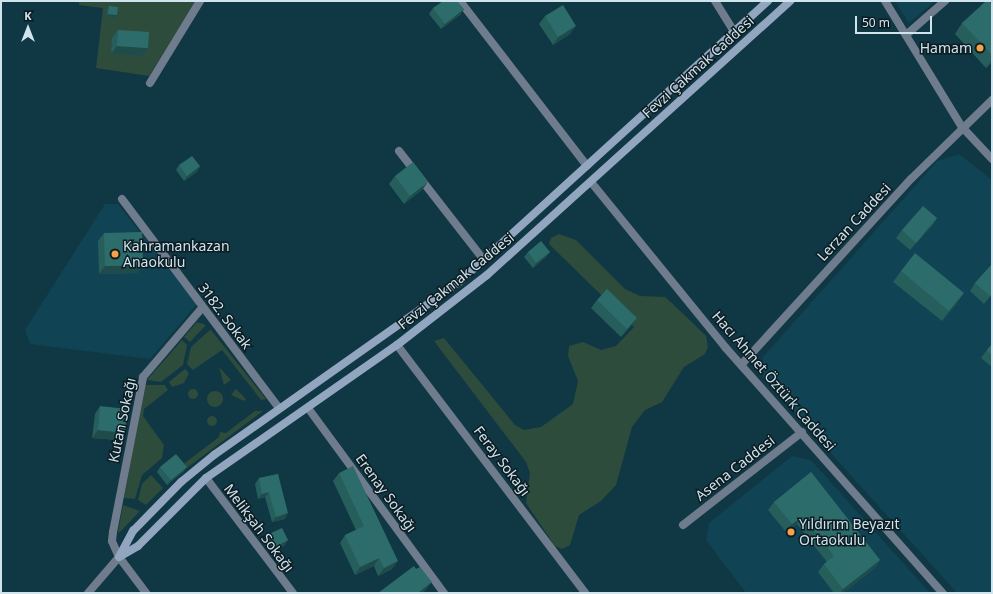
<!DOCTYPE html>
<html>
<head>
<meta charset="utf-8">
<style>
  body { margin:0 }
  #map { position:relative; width:993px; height:594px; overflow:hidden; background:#103744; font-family:"Noto Sans",sans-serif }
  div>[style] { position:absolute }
  .built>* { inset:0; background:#104353 }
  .green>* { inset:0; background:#2d4c3c }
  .round { border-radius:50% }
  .minor>* { height:8px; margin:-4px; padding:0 4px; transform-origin:4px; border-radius:4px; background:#6f7c8d }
  .tertiary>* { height:8px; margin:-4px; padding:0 4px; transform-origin:4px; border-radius:4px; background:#6f7c8d }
  .secondary>* { height:8px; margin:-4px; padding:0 4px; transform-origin:4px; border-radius:4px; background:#92a6c0 }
  .wall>* { inset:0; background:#265e5c }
  .shaded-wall>* { inset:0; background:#1f4c4b }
  .building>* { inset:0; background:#2c6d6b }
  .dots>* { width:11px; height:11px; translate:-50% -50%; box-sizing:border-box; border:2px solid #0d1c22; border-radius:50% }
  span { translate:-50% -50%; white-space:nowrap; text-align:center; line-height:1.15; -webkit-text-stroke:3px #0d1c22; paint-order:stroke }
  .poi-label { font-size:14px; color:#cfe4ec }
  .right { translate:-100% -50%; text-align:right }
  .left { translate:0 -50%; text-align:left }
  .street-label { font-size:14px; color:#cfe4ec }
  .frame { position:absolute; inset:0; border:2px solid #cfe4ec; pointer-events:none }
  .north { position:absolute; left:8px; top:8px; width:40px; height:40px; -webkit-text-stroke:3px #0d1c22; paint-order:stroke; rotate:0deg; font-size:11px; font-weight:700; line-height:16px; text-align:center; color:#cfe4ec }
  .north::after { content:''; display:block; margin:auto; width:14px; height:18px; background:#cfe4ec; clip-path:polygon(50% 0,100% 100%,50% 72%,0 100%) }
  .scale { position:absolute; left:855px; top:16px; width:77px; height:18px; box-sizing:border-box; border:2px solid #cfe4ec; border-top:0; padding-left:5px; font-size:12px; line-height:14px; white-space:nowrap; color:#cfe4ec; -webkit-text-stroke:3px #0d1c22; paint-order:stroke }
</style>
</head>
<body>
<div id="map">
  <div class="built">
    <i style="clip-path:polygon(895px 1px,935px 1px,909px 23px)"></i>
    <i style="clip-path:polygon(959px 154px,992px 180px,992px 593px,957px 593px,763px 378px,763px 357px,937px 161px)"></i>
    <i style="clip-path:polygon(105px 204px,118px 204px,197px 304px,150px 359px,30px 344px,25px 330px)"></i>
    <i style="clip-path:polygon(792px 456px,811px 460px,930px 593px,746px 593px,706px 540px,709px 523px)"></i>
  </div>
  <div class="green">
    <i style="clip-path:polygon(79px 1px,196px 1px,149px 76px,96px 68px,103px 8px,79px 5px)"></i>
    <i style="clip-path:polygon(559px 234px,576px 240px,625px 289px,640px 296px,665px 297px,673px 304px,706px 336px,708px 347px,705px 354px,684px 367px,662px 402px,645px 410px,632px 427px,616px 485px,601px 501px,579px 515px,570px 545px,562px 549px,555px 546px,526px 503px,530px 473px,526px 462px,434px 341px,444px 338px,515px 425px,524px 430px,541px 427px,573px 404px,578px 381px,568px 356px,569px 346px,583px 342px,601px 350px,616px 346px,634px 327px,549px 244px,551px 238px)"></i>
    <i style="clip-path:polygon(197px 322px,206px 325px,190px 342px,184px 337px)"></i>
    <i style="clip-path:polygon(211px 329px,211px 330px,266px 399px,261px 400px,222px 350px,193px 370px,187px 364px,191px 347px)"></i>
    <i style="clip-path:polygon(182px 340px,187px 345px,183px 365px,161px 382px,147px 380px)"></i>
    <i style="clip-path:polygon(219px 367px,231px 380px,224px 385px)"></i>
    <i style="clip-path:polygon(185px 369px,189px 373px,184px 383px,172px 387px,169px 382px)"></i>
    <i style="clip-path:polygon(144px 385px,165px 385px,168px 390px,144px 409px,143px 416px,164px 445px,162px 458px,142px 475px,135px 499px,124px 498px)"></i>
    <i style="clip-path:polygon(236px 389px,246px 399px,244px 401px,231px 395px)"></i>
    <i class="round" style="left:188px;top:389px;width:10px;height:10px"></i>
    <i class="round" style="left:207px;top:391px;width:16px;height:16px"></i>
    <i style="clip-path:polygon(255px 411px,263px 411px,184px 470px,181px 466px,219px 437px,220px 432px,226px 433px)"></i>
    <i class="round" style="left:207px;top:416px;width:10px;height:10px"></i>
    <i style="clip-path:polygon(151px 475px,163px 488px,146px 505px,138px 500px,142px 484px)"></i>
    <i style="clip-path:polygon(123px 505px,140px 511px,120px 532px,118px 532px)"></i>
  </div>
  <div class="minor">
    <i style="left:715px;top:1px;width:36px;rotate:58deg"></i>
    <i style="left:906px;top:35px;width:52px;rotate:-41.1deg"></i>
    <i style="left:150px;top:83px;width:96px;rotate:-58.6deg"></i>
    <i style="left:399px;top:151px;width:138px;rotate:52.1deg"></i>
    <i style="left:122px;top:199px;width:261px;rotate:53.1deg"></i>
    <i style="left:397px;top:345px;width:311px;rotate:52.8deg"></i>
    <i style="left:308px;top:408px;width:230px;rotate:53.7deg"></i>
    <i style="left:206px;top:478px;width:144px;rotate:52.9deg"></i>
    <i style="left:119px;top:557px;width:17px;rotate:-114deg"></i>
    <i style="left:112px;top:541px;width:9px;rotate:-84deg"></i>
    <i style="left:113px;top:532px;width:158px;rotate:-79deg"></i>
    <i style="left:143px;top:377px;width:91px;rotate:-49.5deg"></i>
  </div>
  <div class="tertiary">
    <i style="left:460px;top:1px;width:208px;rotate:52.4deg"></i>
    <i style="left:885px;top:1px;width:148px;rotate:58.6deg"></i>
    <i style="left:962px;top:127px;width:44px;rotate:46.8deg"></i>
    <i style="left:591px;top:182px;width:213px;rotate:50.9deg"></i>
    <i style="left:725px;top:347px;width:329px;rotate:48.5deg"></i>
    <i style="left:741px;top:365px;width:253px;rotate:-47.6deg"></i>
    <i style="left:912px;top:178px;width:112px;rotate:-44.3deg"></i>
    <i style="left:683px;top:525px;width:151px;rotate:-38deg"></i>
    <i style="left:88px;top:593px;width:48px;rotate:-49.3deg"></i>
    <i style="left:119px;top:557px;width:45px;rotate:53.1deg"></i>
  </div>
  <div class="secondary">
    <i style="left:119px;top:557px;width:22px;rotate:-30deg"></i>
    <i style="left:138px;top:546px;width:96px;rotate:-45deg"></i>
    <i style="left:206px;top:478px;width:233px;rotate:-34.9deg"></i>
    <i style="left:397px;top:345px;width:114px;rotate:-37.9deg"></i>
    <i style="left:487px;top:275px;width:409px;rotate:-42.1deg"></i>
    <i style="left:119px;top:557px;width:30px;rotate:-62deg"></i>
    <i style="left:133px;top:531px;width:69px;rotate:-45.6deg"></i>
    <i style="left:181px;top:482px;width:43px;rotate:-39.3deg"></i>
    <i style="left:214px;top:455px;width:300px;rotate:-35.2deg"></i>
    <i style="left:459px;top:282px;width:418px;rotate:-42.3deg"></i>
  </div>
  <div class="wall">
    <i style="clip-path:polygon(992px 4px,992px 62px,986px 68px,955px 34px,962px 23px)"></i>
    <i style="clip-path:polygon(109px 6px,115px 18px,106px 17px,108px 9px)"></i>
    <i style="clip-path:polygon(433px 8px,464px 9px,460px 15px,441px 29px,429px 14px)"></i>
    <i style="clip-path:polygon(545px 16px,570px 34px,553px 45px,539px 24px)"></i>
    <i style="clip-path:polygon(118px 30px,148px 48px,142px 56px,111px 54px,112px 38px)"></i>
    <i style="clip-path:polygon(179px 165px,200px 166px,197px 172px,184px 181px,176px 170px)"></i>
    <i style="clip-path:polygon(395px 176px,422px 190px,404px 204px,389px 184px)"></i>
    <i style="clip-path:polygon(937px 218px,932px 226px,910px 250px,896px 238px,902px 230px)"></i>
    <i style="clip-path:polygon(104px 233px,138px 273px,99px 274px,98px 241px)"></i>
    <i style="clip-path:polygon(528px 252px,550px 252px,546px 257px,533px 268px,524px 257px)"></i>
    <i style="clip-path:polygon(992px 264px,992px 295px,984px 304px,970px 291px,975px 283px)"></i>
    <i style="clip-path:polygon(901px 271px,957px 304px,942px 321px,893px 282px)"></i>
    <i style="clip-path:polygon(597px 300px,631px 326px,621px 337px,591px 308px)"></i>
    <i style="clip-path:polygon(992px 344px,992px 367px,981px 358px,987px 350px)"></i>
    <i style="clip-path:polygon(100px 406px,119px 440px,92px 438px,95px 414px)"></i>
    <i style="clip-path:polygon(160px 467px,187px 467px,183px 472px,167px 485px,157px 472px)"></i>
    <i style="clip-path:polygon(811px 472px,880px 560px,875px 568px,843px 593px,834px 593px,818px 572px,824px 564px,827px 562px,797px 524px,786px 532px,768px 510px,774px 502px)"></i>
    <i style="clip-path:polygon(339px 473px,392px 569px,378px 576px,374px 566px,355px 575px,340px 543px,345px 535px,356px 530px,333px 481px)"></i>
    <i style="clip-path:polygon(278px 474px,285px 519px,272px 522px,265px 497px,258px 499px,255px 484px,259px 478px)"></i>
    <i style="clip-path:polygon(271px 533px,288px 540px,284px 546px,273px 551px,267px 538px)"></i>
  </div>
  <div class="shaded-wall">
    <i style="clip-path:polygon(464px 9px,460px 15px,441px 29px,445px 24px)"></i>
    <i style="clip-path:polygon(108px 14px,117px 15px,115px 18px,106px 17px)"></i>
    <i style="clip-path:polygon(576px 26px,570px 34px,553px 45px,558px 37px)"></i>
    <i style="clip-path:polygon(117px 46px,148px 48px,142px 56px,111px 54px)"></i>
    <i style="clip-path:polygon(992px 60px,992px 62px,986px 68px)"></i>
    <i style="clip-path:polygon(200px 166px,197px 172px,184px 181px,187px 176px)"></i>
    <i style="clip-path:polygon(428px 182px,422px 190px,404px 204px,410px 196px)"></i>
    <i style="clip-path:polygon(937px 218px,932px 226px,910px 250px,916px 243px)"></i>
    <i style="clip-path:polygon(550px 252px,546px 257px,533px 268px,536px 263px)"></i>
    <i style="clip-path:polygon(143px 265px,138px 273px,99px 274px,105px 266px)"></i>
    <i style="clip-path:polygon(964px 293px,957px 304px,942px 321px,949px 311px)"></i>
    <i style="clip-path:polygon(992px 293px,992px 295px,984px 304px,990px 296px)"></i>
    <i style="clip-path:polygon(637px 318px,631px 326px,621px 337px,627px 329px)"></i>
    <i style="clip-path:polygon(98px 430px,125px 433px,119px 440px,92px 438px)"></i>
    <i style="clip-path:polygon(187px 467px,183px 472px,167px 485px,171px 480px)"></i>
    <i style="clip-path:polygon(269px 492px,265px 497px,258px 499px,262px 494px)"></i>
    <i style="clip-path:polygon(288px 513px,285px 519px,272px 522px,276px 517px)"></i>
    <i style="clip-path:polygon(803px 516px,797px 524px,786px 532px,792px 524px)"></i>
    <i style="clip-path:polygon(288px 540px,284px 546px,273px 551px,277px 546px)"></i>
    <i style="clip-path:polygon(379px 558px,374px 566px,355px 575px,360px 567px)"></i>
    <i style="clip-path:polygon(880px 560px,875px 568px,843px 593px,840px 593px,843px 589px)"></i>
    <i style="clip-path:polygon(398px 561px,392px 569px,378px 576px,384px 568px)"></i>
    <i style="clip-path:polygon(432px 582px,425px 591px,423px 593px,418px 593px)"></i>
  </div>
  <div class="building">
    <i style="clip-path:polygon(443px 1px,457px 1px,464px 9px,445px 24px,433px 8px)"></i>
    <i style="clip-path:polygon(986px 1px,989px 1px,992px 4px,992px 55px,962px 23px)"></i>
    <i style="clip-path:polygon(563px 5px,576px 26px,558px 37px,545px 16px)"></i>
    <i style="clip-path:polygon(109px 6px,118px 7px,117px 15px,108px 14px)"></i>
    <i style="clip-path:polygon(118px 30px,149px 32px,148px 48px,117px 46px)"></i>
    <i style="clip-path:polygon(192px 156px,200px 166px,187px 176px,179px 165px)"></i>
    <i style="clip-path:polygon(413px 162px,428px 182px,410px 196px,395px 176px)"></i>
    <i style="clip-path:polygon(923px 206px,937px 218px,916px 243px,902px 230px)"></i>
    <i style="clip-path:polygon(142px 232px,143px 265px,105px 266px,104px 233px)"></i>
    <i style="clip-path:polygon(541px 241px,550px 252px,536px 263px,528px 252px)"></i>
    <i style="clip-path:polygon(915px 253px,964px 293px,949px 311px,901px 271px)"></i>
    <i style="clip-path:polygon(992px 264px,992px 293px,990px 296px,975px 283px)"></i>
    <i style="clip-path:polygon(607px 289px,637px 318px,627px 329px,597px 300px)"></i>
    <i style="clip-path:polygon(992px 344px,992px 355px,987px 350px)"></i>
    <i style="clip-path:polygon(100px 406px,127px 409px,125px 433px,98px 430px)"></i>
    <i style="clip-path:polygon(176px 454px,187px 467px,171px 480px,160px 467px)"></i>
    <i style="clip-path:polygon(353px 466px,398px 561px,384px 568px,379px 558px,360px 567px,345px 535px,364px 526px,339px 473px)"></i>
    <i style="clip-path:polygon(811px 472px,880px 560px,843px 589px,824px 564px,834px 556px,803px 516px,792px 524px,774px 502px)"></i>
    <i style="clip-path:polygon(278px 474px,288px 513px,276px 517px,269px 492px,262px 494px,259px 478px)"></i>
    <i style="clip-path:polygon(282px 528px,288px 540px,277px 546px,271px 533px)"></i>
    <i style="clip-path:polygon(414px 566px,416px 569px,420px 567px,432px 582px,418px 593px,378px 593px)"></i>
  </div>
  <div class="dots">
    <i style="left:980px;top:48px;background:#f5a346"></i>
    <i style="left:115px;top:254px;background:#f5a346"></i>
    <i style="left:791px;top:532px;background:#f5a346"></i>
  </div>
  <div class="poi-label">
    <span class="right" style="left:972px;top:48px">Hamam</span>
    <span class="left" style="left:123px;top:254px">Kahramankazan<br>Anaokulu</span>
    <span class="left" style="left:799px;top:532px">Yıldırım Beyazıt<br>Ortaokulu</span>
  </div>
  <div class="street-label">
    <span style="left:698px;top:67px;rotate:-42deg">Fevzi Çakmak Caddesi</span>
    <span style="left:854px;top:222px;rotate:-47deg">Lerzan Caddesi</span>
    <span style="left:456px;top:281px;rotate:-39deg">Fevzi Çakmak Caddesi</span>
    <span style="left:225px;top:316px;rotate:53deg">3182. Sokak</span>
    <span style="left:774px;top:381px;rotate:49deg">Hacı Ahmet Öztürk Caddesi</span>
    <span style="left:122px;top:420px;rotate:-78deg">Kutan Sokağı</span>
    <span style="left:502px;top:461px;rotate:53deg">Feray Sokağı</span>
    <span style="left:735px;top:468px;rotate:-38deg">Asena Caddesi</span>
    <span style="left:386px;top:493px;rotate:54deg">Erenay Sokağı</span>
    <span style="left:259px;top:528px;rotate:53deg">Melikşah Sokağı</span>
  </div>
  <div class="frame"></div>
  <div class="north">K</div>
  <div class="scale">50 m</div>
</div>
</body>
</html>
